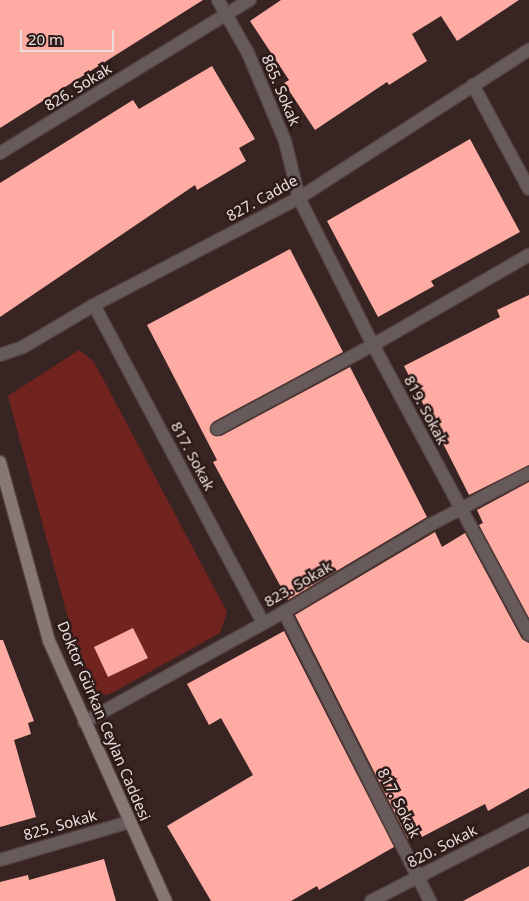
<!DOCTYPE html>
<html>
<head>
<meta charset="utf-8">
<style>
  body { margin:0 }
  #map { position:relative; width:529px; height:901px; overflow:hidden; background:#382422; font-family:"Noto Sans",sans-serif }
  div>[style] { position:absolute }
  .green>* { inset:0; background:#712320 }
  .building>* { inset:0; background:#feaca3 }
  .roads { filter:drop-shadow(1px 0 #544240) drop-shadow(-1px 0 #544240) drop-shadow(0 1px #544240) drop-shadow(0 -1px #544240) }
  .minor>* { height:12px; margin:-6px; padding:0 6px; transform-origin:6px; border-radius:6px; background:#665b5a }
  .tertiary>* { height:12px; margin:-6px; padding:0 6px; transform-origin:6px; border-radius:6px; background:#665b5a }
  .secondary>* { height:12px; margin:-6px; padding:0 6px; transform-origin:6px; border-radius:6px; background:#877775 }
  span { translate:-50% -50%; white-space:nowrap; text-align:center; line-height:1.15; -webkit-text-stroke:5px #2d1b19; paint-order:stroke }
  .street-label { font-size:15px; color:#eadddb }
  .scale { position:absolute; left:20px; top:30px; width:94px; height:22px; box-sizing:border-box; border:2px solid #eadddb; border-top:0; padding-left:6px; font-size:15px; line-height:18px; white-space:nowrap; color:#eadddb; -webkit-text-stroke:4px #2d1b19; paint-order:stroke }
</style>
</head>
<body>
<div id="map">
  <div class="green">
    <i style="clip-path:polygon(79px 350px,94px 362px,227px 612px,220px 633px,108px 695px,88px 692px,8px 396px)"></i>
  </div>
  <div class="building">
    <i style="clip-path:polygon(0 0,203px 0,0 128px)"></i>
    <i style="clip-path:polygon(281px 0,519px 0,457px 41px,441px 16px,412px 34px,427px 61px,389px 85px,387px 82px,315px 130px,284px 83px,289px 80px,250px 21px)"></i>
    <i style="clip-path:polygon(212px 66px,255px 139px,239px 148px,246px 161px,197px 190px,195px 185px,0 317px,0 183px,133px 100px,139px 109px)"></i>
    <i style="clip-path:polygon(470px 139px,520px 232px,431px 281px,434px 286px,378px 317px,327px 221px)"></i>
    <i style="clip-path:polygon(290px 249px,343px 352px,213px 422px,210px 432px,221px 436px,350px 367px,427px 517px,288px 600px,213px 462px,217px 460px,147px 325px)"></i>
    <i style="clip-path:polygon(529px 295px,529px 465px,469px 495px,404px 366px,500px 317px,497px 310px)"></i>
    <i style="clip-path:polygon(529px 482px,529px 618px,479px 525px,483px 523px,477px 510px)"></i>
    <i style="clip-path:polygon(435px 532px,442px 547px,465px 533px,522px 639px,529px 643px,529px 788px,488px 811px,485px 804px,420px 838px,418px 834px,408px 839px,295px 615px)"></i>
    <i style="clip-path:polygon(133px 628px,148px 658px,108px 677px,94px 647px)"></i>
    <i style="clip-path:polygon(284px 631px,394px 847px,319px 890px,317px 886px,291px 901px,211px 901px,167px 826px,253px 775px,221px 718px,209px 725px,187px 684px)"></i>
    <i style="clip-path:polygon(0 640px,3px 640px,34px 721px,28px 723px,31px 734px,14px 740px,36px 817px,0 827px)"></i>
    <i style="clip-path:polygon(104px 859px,116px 901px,0 901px,0 882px,28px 875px,29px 880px)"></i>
    <i style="clip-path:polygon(529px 866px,529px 901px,463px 901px)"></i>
  </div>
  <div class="roads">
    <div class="minor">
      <i style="left:218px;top:0;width:61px;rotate:60.5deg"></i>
      <i style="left:248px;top:53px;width:95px;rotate:67.2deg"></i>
      <i style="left:285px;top:141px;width:59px;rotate:76.2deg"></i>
      <i style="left:299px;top:198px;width:165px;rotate:63.3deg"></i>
      <i style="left:373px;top:345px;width:329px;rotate:61.7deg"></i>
      <i style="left:473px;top:85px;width:118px;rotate:61.7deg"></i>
      <i style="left:0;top:153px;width:293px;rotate:-31.5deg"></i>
      <i style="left:94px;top:305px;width:360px;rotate:62deg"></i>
      <i style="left:217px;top:429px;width:177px;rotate:-28.3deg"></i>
      <i style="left:373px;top:345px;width:180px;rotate:-30deg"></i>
      <i style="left:284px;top:612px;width:324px;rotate:63.2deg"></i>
      <i style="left:84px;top:722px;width:228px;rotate:-28.8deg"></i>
      <i style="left:284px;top:612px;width:168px;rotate:-30.8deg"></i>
      <i style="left:428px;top:526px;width:114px;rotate:-27.7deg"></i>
      <i style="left:0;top:860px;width:134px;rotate:-16.4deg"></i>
      <i style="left:371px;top:901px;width:178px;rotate:-27.1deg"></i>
    </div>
    <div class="tertiary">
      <i style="left:0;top:355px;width:24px;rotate:-19deg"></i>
      <i style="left:23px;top:347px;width:82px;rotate:-30.6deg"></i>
      <i style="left:94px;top:305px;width:231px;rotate:-27.6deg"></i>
      <i style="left:299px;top:198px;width:274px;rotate:-32.8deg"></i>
    </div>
    <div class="secondary">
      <i style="left:0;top:462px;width:186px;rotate:74.7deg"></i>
      <i style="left:49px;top:641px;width:285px;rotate:65.8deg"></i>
    </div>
  </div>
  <div class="street-label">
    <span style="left:78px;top:87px;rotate:-32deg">826. Sokak</span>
    <span style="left:281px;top:90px;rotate:67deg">865. Sokak</span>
    <span style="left:262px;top:198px;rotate:-29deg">827. Cadde</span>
    <span style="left:426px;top:410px;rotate:62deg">819. Sokak</span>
    <span style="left:193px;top:456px;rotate:62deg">817. Sokak</span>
    <span style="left:298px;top:584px;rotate:-30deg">823. Sokak</span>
    <span style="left:104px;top:721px;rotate:67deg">Doktor Gürkan Ceylan Caddesi</span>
    <span style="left:399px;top:803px;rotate:63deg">817. Sokak</span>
    <span style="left:60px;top:825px;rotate:-16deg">825. Sokak</span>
    <span style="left:442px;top:846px;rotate:-27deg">820. Sokak</span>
  </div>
  <div class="scale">20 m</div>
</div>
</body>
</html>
